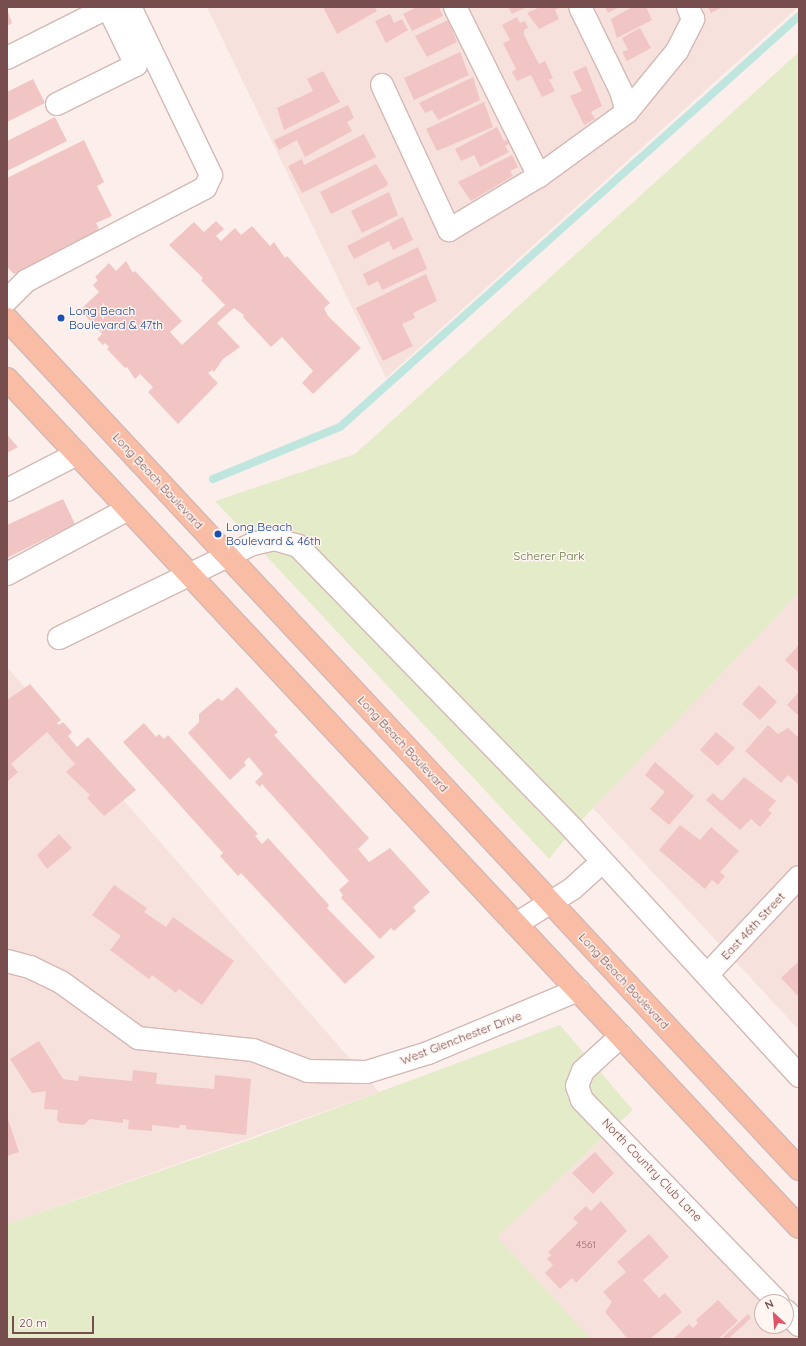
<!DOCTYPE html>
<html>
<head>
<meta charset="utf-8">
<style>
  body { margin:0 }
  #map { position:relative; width:806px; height:1346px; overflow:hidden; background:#fcefeb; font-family:Quicksand,sans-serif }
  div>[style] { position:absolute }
  .residential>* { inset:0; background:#f6e1dc }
  .green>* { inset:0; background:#e3ebc9 }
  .stream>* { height:8px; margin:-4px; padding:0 4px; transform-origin:4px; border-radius:4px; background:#bfe6de }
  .building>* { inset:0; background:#f1c5c3 }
  .roads { filter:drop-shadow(1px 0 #d4b8b5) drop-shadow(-1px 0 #d4b8b5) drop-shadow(0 1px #d4b8b5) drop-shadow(0 -1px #d4b8b5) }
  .minor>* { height:22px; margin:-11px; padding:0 11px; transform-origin:11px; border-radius:11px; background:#fff }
  .major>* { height:22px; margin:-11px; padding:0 11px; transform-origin:11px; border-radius:11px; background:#f9bca5 }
  .dots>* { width:11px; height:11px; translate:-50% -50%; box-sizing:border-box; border:2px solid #fff5f1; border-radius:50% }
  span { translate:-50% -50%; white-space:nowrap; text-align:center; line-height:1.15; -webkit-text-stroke:3px #fff5f1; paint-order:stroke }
  .number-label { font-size:10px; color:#966b6a }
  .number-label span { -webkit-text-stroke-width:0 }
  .transit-label { font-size:12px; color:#164399 }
  .left { translate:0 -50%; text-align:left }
  .street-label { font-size:12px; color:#784d4d }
  .park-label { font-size:12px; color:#657742 }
  .frame { position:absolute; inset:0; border:8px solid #784d4d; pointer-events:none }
  .north { position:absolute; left:754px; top:1294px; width:40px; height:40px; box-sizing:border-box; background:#fff5f1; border:1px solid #c9b2af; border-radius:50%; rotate:334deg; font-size:11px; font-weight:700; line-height:16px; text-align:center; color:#784d4d }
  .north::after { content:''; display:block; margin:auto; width:14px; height:18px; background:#e35367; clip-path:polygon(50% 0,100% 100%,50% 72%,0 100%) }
  .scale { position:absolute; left:12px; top:1316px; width:82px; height:18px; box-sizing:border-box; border:2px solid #784d4d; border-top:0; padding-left:5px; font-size:12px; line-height:14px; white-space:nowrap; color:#784d4d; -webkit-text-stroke:3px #fff5f1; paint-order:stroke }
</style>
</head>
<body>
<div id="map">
  <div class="residential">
    <i style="clip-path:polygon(207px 7px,798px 7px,386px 378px)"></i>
    <i style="clip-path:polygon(799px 593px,799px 1030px,593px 808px)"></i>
    <i style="clip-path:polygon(7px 667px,379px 1092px,7px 1224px)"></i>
    <i style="clip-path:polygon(610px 1132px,769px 1302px,762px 1302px,762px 1326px,786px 1326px,799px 1334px,799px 1339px,591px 1339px,496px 1237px)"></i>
  </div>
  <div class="green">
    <i style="clip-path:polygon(799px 52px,799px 593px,573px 829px,549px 859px,215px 501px,355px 454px)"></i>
    <i style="clip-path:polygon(560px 1025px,633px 1110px,497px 1237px,591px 1339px,7px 1339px,7px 1224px,255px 1138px)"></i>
  </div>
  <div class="stream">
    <i style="left:213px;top:479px;width:137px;rotate:-22.3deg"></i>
    <i style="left:340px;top:427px;width:616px;rotate:-41.84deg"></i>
  </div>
  <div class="building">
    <i style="clip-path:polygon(323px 7px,375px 7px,377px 11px,337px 34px)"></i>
    <i style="clip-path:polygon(417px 7px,439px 7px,443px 16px,412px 31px,403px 14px)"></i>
    <i style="clip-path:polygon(508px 7px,527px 7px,512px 14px)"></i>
    <i style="clip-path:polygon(540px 7px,559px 7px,555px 10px,559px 19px,539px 29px,527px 13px)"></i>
    <i style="clip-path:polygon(605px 7px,619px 7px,608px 13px)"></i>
    <i style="clip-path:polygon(632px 7px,646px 7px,652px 20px,617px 38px,611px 19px)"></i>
    <i style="clip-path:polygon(708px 7px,723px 7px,711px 13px)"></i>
    <i style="clip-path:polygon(7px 9px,12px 23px,7px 26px)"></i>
    <i style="clip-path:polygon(390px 14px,394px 23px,402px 19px,408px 30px,386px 43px,375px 21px)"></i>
    <i style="clip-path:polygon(517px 17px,520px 23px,525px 21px,528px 28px,524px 30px,524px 35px,539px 64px,545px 61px,553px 78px,549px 80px,555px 91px,542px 97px,531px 75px,517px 81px,512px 72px,516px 69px,503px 43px,510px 40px,502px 25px)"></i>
    <i style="clip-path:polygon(448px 20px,457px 42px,427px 57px,415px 36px)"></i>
    <i style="clip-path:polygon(640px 28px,651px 48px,627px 61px,622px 52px,628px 50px,622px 38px)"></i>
    <i style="clip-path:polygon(460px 52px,469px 75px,414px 100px,404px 78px)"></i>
    <i style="clip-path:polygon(586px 66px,602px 106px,591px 112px,595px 119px,584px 125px,570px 96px,582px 91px,573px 72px)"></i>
    <i style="clip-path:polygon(323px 71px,340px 102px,284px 130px,277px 108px,313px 91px,307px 79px)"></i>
    <i style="clip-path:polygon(473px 77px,480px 100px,438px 120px,432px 110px,425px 113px,419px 103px)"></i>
    <i style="clip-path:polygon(33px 79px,45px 103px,7px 122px,7px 92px)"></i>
    <i style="clip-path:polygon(484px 102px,493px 127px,437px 151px,426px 129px)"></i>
    <i style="clip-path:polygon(348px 105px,354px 118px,347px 122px,352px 131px,305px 157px,297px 140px,279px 150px,274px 140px)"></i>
    <i style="clip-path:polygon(55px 117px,67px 141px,7px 171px,7px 141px)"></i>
    <i style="clip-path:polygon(497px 127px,504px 141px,509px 138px,511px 143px,505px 146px,509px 152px,480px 167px,474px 155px,461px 161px,455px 149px)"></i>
    <i style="clip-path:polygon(364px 134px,376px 157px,302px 193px,288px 166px,302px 159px,304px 165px)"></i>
    <i style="clip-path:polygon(84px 140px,104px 182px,97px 186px,112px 216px,96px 223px,100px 232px,14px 274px,7px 267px,7px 178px)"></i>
    <i style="clip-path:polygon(512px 155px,518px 167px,510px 171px,513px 176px,471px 201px,458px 182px)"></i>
    <i style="clip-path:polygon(376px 164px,388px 183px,387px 186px,331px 214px,320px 192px)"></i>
    <i style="clip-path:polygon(389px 192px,398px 215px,362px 233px,351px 211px)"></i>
    <i style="clip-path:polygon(403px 217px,413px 240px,393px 250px,389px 241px,354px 259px,347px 246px)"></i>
    <i style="clip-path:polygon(216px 221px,224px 229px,216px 236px,221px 241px,235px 228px,241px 235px,252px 226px,270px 246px,274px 242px,285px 258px,287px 256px,330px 303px,324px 308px,328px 316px,361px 348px,313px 394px,302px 383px,313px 371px,282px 337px,271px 347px,243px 317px,244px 315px,234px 308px,217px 323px,240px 347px,223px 359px,214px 372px,212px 370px,208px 373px,218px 383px,178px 424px,148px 392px,153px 387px,140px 374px,135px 379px,127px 367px,125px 368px,107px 349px,109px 347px,105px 343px,103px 345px,97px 339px,102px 334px,80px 310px,99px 292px,93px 285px,98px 280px,95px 277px,109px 263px,116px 271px,126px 261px,133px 273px,135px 271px,182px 321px,170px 332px,182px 345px,225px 305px,201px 280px,203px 278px,169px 245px,194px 222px,204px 232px)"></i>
    <i style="clip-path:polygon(418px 247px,427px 269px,382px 290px,378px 281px,368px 286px,363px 274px)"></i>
    <i style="clip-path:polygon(426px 274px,437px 301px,413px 313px,415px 318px,402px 324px,413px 346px,383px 361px,356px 308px)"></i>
    <i style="clip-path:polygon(7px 435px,18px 447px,7px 453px)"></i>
    <i style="clip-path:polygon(63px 499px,75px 524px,7px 558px,7px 525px)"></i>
    <i style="clip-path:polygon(799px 645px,799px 673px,785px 660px)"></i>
    <i style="clip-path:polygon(30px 684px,61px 720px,57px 723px,59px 725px,63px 722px,72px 732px,68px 736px,77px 747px,88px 737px,136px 790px,104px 816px,87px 798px,90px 795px,66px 772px,75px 764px,47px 732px,11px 764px,18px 772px,7px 782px,7px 700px)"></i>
    <i style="clip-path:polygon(759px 685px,777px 702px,760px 720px,742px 704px)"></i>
    <i style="clip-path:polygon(237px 687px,278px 732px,274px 735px,369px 838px,358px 849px,369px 862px,390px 848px,430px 892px,413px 907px,416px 911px,394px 931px,391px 928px,380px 939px,341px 898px,343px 895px,339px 890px,349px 881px,262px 784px,260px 787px,255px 782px,263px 774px,249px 757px,244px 762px,246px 765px,230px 780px,188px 733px,199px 722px,199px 714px,218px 698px,222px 701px)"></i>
    <i style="clip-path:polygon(799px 692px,799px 716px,787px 705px)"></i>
    <i style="clip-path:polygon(144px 723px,156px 737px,159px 734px,164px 739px,168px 735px,258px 834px,255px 836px,262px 844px,268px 838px,329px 905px,327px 908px,375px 957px,345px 984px,241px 873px,238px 876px,220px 856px,223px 853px,123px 742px)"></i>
    <i style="clip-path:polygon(768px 725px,778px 734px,788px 728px,799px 738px,799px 785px,788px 775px,781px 783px,745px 751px)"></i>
    <i style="clip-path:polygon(716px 732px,735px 748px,718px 766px,700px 750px)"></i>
    <i style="clip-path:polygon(655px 762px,694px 796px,669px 825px,650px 809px,665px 792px,645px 775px)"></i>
    <i style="clip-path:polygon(744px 777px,776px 801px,768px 810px,772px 813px,760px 827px,751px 819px,740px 830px,706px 800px,713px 793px,722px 801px)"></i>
    <i style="clip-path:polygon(680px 825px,700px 840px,711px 827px,739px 851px,720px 872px,725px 876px,718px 885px,712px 880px,705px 889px,659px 850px)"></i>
    <i style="clip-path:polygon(59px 834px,72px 848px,47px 869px,37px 855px)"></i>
    <i style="clip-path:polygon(114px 885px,147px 908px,144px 912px,166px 927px,173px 917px,234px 961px,202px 1005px,179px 989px,176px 993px,152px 975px,149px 979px,110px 950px,121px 936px,92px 915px)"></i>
    <i style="clip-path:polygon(799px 961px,799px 997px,781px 978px)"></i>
    <i style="clip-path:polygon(39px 1041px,63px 1079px,78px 1081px,79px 1076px,132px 1081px,133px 1070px,157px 1073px,156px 1084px,214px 1089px,215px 1075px,251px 1079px,246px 1135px,186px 1129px,186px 1125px,180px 1125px,179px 1128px,152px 1125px,152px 1131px,128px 1129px,129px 1120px,123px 1119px,123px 1123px,90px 1119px,84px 1125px,60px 1123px,57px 1120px,58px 1110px,44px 1109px,46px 1091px,32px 1093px,10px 1059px)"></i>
    <i style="clip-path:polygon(7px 1116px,19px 1152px,7px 1156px)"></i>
    <i style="clip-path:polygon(595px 1152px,614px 1173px,593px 1194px,572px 1173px)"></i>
    <i style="clip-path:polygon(601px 1201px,627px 1231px,576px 1283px,572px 1278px,560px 1289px,545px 1273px,553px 1265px,547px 1259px,551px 1255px,548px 1252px,578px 1223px,573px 1218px,586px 1206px,591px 1211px)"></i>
    <i style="clip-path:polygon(649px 1234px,669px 1257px,643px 1280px,659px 1298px,665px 1293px,682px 1312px,650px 1339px,628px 1339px,605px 1312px,612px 1302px,603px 1292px,626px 1272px,617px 1262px)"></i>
    <i style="clip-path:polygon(718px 1300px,738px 1321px,718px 1339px,673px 1339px,689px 1324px,693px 1328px,698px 1323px,696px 1320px)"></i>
    <i style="clip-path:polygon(748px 1314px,751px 1318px,728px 1339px,721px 1339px)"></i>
  </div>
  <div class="roads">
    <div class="minor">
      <i style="left:455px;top:7px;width:189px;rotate:63.6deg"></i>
      <i style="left:539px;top:176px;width:109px;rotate:-36deg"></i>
      <i style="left:627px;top:112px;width:22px;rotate:-106deg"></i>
      <i style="left:621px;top:91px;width:93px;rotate:-116deg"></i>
      <i style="left:7px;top:58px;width:114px;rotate:-26.6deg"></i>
      <i style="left:382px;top:85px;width:160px;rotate:65.2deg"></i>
      <i style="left:449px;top:230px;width:105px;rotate:-31deg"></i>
      <i style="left:57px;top:104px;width:88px;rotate:-26.3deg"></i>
      <i style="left:136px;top:65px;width:64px;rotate:-115.8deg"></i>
      <i style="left:627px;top:112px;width:79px;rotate:-50.7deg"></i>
      <i style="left:677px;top:51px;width:36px;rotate:-63deg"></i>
      <i style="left:693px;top:19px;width:13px;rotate:-113deg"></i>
      <i style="left:7px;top:300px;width:27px;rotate:-45deg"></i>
      <i style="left:26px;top:281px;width:202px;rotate:-27.5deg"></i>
      <i style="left:205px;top:188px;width:14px;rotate:-65deg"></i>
      <i style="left:211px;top:175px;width:187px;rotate:-115.7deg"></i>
      <i style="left:7px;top:490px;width:79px;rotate:-27.2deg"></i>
      <i style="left:7px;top:574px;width:137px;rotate:-28.2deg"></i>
      <i style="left:59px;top:638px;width:216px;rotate:-25.9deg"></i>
      <i style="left:253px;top:544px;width:22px;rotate:-13deg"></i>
      <i style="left:274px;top:539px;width:25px;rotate:16deg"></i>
      <i style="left:298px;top:546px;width:395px;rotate:45.8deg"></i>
      <i style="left:573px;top:829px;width:335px;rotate:47.5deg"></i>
      <i style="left:516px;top:924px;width:66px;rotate:-32deg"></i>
      <i style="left:572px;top:889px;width:40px;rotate:-42deg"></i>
      <i style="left:7px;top:961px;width:24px;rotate:15deg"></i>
      <i style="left:30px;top:967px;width:34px;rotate:26deg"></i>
      <i style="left:61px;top:982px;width:95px;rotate:36deg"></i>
      <i style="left:138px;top:1038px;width:116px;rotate:6deg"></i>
      <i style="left:253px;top:1050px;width:59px;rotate:20.9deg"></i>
      <i style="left:308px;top:1071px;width:59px;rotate:1deg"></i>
      <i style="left:367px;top:1072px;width:64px;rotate:-17.3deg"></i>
      <i style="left:428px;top:1053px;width:163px;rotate:-22.8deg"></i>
      <i style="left:707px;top:975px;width:134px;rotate:-46.8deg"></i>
      <i style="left:621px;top:1036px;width:52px;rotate:137.4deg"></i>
      <i style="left:583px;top:1071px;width:16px;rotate:112deg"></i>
      <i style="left:577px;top:1086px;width:15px;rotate:70deg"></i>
      <i style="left:582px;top:1100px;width:281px;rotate:45.9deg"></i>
      <i style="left:786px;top:1311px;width:19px;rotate:47deg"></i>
    </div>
    <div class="major">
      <i style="left:7px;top:319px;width:1162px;rotate:47.02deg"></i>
      <i style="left:7px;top:379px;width:1160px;rotate:46.96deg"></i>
    </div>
  </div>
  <div class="dots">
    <i style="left:61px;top:318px;background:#1a4fb4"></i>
    <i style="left:218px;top:534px;background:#1a4fb4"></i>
  </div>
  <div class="number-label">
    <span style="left:586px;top:1245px">4561</span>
  </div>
  <div class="transit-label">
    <span class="left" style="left:69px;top:318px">Long Beach<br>Boulevard &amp; 47th</span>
    <span class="left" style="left:226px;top:534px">Long Beach<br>Boulevard &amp; 46th</span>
  </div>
  <div class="street-label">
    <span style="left:158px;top:481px;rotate:47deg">Long Beach Boulevard</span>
    <span style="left:403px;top:744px;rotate:47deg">Long Beach Boulevard</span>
    <span style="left:753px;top:926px;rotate:-47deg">East 46th Street</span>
    <span style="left:624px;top:981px;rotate:47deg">Long Beach Boulevard</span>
    <span style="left:461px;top:1038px;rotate:-21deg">West Glenchester Drive</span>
    <span style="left:652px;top:1170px;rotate:46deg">North Country Club Lane</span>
  </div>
  <div class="park-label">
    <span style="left:549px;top:556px">Scherer Park</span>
  </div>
  <div class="frame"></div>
  <div class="north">N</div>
  <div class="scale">20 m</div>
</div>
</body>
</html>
